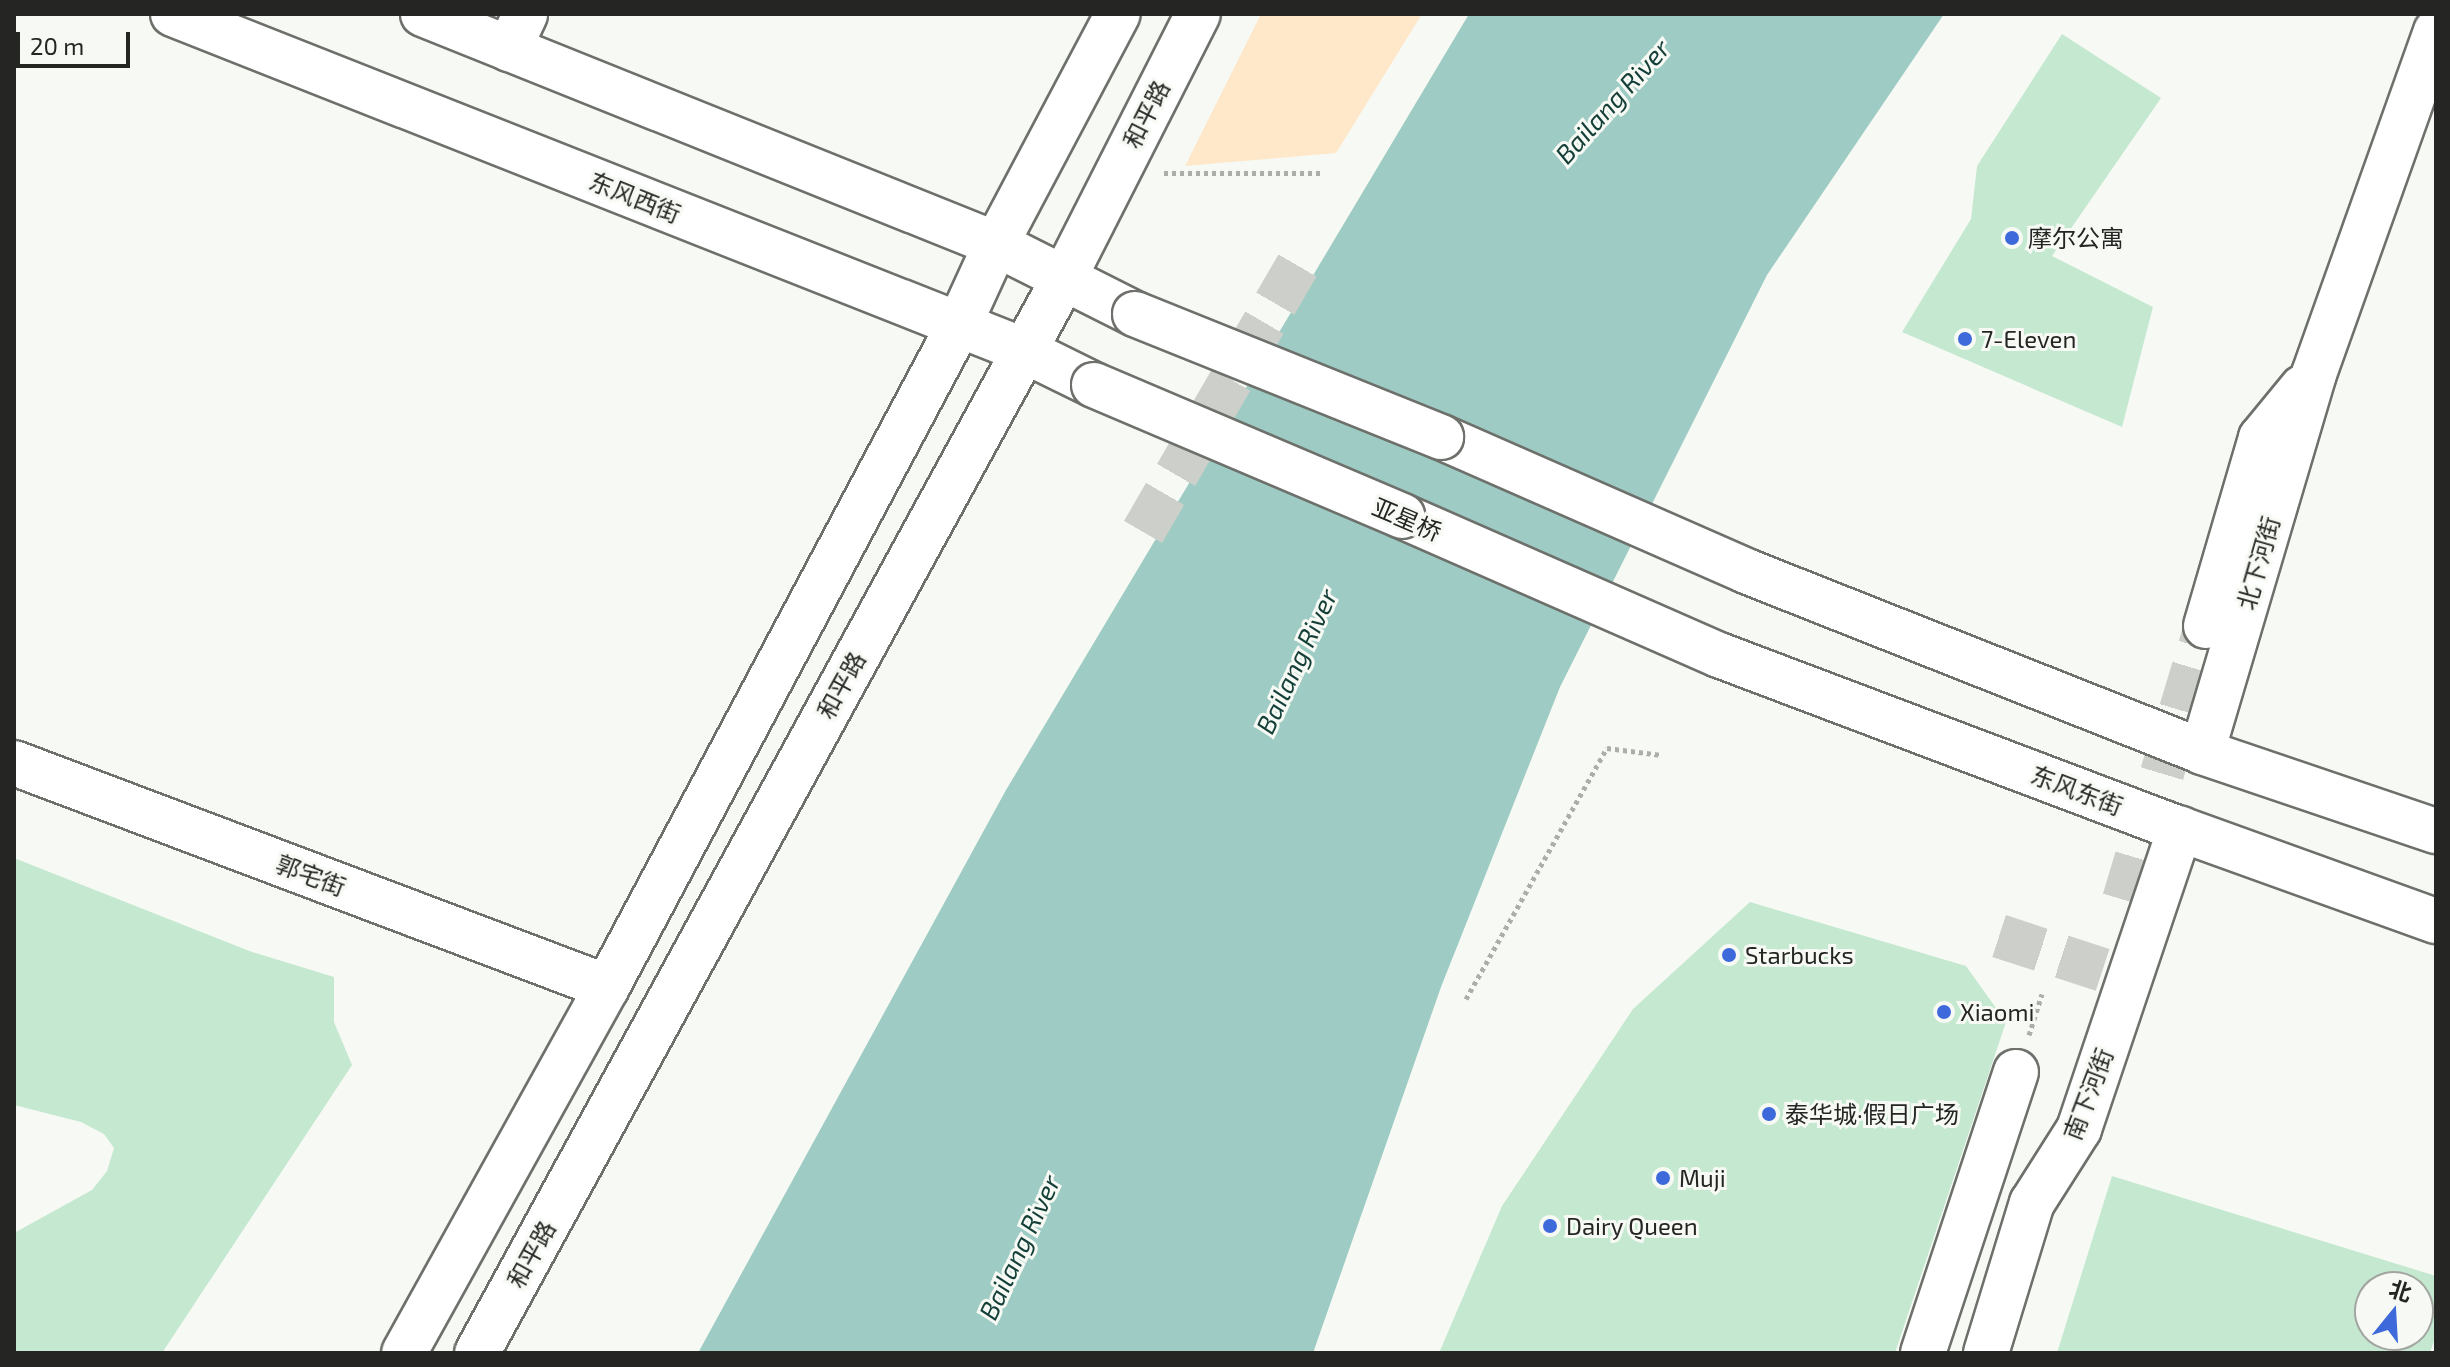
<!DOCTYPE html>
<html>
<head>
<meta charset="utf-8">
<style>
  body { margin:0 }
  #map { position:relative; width:2450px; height:1367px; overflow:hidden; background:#f7faf4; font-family:"Exo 2","Noto Sans SC",sans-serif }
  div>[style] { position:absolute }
  .green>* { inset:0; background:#ffe7c9 }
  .water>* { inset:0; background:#9ecbc3 }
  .building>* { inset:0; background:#c5e8d0 }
  .minor-tunnel>* { height:44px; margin-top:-22px; transform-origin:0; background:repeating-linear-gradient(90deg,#cdd0ca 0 44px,transparent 0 66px) }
  .path>* { height:5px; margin-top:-2.5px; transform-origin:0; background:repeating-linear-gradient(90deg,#acaeaa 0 4px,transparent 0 8px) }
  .roads { filter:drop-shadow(2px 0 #6d706b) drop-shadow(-2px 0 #6d706b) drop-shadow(0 2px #6d706b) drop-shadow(0 -2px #6d706b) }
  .minor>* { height:44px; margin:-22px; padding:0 22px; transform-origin:22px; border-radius:22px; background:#fff }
  .major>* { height:44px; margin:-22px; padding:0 22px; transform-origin:22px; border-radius:22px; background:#fff }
  .bridges { filter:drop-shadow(2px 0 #6d706b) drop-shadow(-2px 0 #6d706b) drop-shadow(0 2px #6d706b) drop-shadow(0 -2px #6d706b) }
  .major-bridge>* { height:44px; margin:-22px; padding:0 22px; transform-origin:22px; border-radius:22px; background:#fff }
  .dots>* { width:22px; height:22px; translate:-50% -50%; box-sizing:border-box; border:4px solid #f7faf4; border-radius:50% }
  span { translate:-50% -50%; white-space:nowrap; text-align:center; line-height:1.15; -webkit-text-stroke:6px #f7faf4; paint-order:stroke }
  .street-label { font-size:24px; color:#252624 }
  .poi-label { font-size:24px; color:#252624 }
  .left { translate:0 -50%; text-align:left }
  .water-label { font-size:26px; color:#143e38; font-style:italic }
  .frame { position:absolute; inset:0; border:16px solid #252624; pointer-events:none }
  .north { position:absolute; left:2354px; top:1271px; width:80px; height:80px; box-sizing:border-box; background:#f7faf4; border:2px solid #a3a5a1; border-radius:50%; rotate:18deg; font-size:22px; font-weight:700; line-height:32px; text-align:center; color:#252624 }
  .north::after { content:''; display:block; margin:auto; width:28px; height:36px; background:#3e69da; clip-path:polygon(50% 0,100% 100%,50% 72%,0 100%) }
  .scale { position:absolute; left:16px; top:32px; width:114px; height:36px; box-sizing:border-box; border:4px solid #252624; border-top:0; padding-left:10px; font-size:24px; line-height:28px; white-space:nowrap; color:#252624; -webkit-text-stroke:6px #f7faf4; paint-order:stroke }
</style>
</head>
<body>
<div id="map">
  <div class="green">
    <i style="clip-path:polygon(1261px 14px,1422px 14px,1336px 153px,1185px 166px)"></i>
  </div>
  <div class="water">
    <i style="clip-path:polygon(1469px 14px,1944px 14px,1767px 275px,1560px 687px,1441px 987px,1313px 1353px,698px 1353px,1006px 790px)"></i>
  </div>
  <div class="building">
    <i style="clip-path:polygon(2062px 34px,2161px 98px,2052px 256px,2153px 307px,2122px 427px,1902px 332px,1971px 219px,1977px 166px)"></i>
    <i style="clip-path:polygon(14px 858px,252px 952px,334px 977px,334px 1022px,352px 1065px,162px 1353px,14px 1353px,14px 1233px,92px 1190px,107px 1171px,114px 1148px,104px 1134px,81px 1122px,14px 1105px)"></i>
    <i style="clip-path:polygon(1750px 902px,1966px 966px,2006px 1022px,1895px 1353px,1439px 1353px,1502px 1206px,1633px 1009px)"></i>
    <i style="clip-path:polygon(evenodd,2112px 1176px,2436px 1276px,2436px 1335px,2430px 1353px,2057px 1353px,2112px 1176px,2370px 1287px,2418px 1287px,2418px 1335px,2370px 1335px,2370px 1287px)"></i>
  </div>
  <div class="minor-tunnel">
    <i style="left:1143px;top:532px;width:313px;rotate:-59.9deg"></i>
    <i style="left:2124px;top:900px;width:286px;rotate:-73.3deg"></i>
    <i style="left:1999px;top:936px;width:109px;rotate:18.1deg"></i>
  </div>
  <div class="path">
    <i style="left:1164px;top:173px;width:158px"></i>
    <i style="left:1466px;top:999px;width:288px;rotate:-60.7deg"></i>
    <i style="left:1607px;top:748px;width:55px;rotate:7.3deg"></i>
    <i style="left:2029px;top:1035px;width:43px;rotate:-72.4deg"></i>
  </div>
  <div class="roads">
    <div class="minor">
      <i style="left:509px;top:49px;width:38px;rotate:-65deg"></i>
      <i style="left:2206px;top:626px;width:196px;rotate:-73.7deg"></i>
      <i style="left:2261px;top:438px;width:65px;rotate:-50.6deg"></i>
      <i style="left:2202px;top:752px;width:394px;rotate:-73.5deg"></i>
      <i style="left:2314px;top:374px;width:364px;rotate:-70.4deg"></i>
      <i style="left:14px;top:763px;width:634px;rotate:20.69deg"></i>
      <i style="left:1923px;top:1353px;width:296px;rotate:-71.7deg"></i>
      <i style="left:1986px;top:1353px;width:157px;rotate:-73deg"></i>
      <i style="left:2032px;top:1203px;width:88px;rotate:-57.6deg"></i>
      <i style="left:2079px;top:1129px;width:317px;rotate:-71.4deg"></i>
    </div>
    <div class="major">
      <i style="left:173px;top:14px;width:914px;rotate:21.57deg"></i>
      <i style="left:1023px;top:350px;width:79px;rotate:26.2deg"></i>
      <i style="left:423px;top:14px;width:617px;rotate:21.87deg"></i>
      <i style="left:996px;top:244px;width:156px;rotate:26.7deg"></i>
      <i style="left:1441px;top:437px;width:333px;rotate:23.7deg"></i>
      <i style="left:1746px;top:571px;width:491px;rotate:21.6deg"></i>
      <i style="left:2202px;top:752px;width:247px;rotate:18.7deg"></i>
      <i style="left:1402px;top:516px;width:346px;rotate:23.7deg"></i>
      <i style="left:1719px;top:655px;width:493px;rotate:20.7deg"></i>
      <i style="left:2180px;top:829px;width:272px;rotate:19.8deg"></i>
      <i style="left:404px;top:1353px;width:419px;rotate:-61deg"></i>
      <i style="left:607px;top:987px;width:750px;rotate:-62deg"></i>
      <i style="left:959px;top:325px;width:89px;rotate:-65.4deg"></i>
      <i style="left:996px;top:244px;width:260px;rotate:-62.1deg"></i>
      <i style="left:477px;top:1353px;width:1223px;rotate:-61.36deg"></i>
      <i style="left:1063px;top:280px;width:298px;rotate:-63.1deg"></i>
    </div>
  </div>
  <div class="bridges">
    <div class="major-bridge">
      <i style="left:1135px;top:314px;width:330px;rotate:21.9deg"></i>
      <i style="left:1094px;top:385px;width:335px;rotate:23deg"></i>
    </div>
  </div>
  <div class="dots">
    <i style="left:2012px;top:238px;background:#3e69da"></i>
    <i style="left:1965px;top:339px;background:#3e69da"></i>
    <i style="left:1729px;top:955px;background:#3e69da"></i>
    <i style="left:1944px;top:1012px;background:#3e69da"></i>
    <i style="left:1769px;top:1114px;background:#3e69da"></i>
    <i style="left:1663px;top:1178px;background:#3e69da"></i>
    <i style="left:1550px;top:1226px;background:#3e69da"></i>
  </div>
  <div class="street-label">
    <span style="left:1146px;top:114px;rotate:-63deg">和平路</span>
    <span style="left:635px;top:197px;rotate:22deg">东风西街</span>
    <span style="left:1407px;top:519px;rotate:23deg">亚星桥</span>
    <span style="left:2258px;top:563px;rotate:-74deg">北下河街</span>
    <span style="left:841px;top:685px;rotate:-61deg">和平路</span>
    <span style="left:2077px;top:790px;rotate:21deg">东风东街</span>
    <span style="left:311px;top:875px;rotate:21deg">郭宅街</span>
    <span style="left:2088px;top:1094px;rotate:-69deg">南下河街</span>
    <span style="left:531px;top:1254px;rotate:-61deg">和平路</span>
  </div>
  <div class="poi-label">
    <span class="left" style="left:2028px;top:238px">摩尔公寓</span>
    <span class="left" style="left:1981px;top:339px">7-Eleven</span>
    <span class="left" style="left:1745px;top:955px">Starbucks</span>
    <span class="left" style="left:1960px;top:1012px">Xiaomi</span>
    <span class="left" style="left:1785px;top:1114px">泰华城·假日广场</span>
    <span class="left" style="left:1679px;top:1178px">Muji</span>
    <span class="left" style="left:1566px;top:1226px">Dairy Queen</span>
  </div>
  <div class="water-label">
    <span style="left:1612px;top:101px;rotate:-48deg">Bailang River</span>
    <span style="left:1296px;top:661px;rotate:-65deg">Bailang River</span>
    <span style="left:1019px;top:1247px;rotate:-65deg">Bailang River</span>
  </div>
  <div class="frame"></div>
  <div class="north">北</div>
  <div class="scale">20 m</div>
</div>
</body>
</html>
